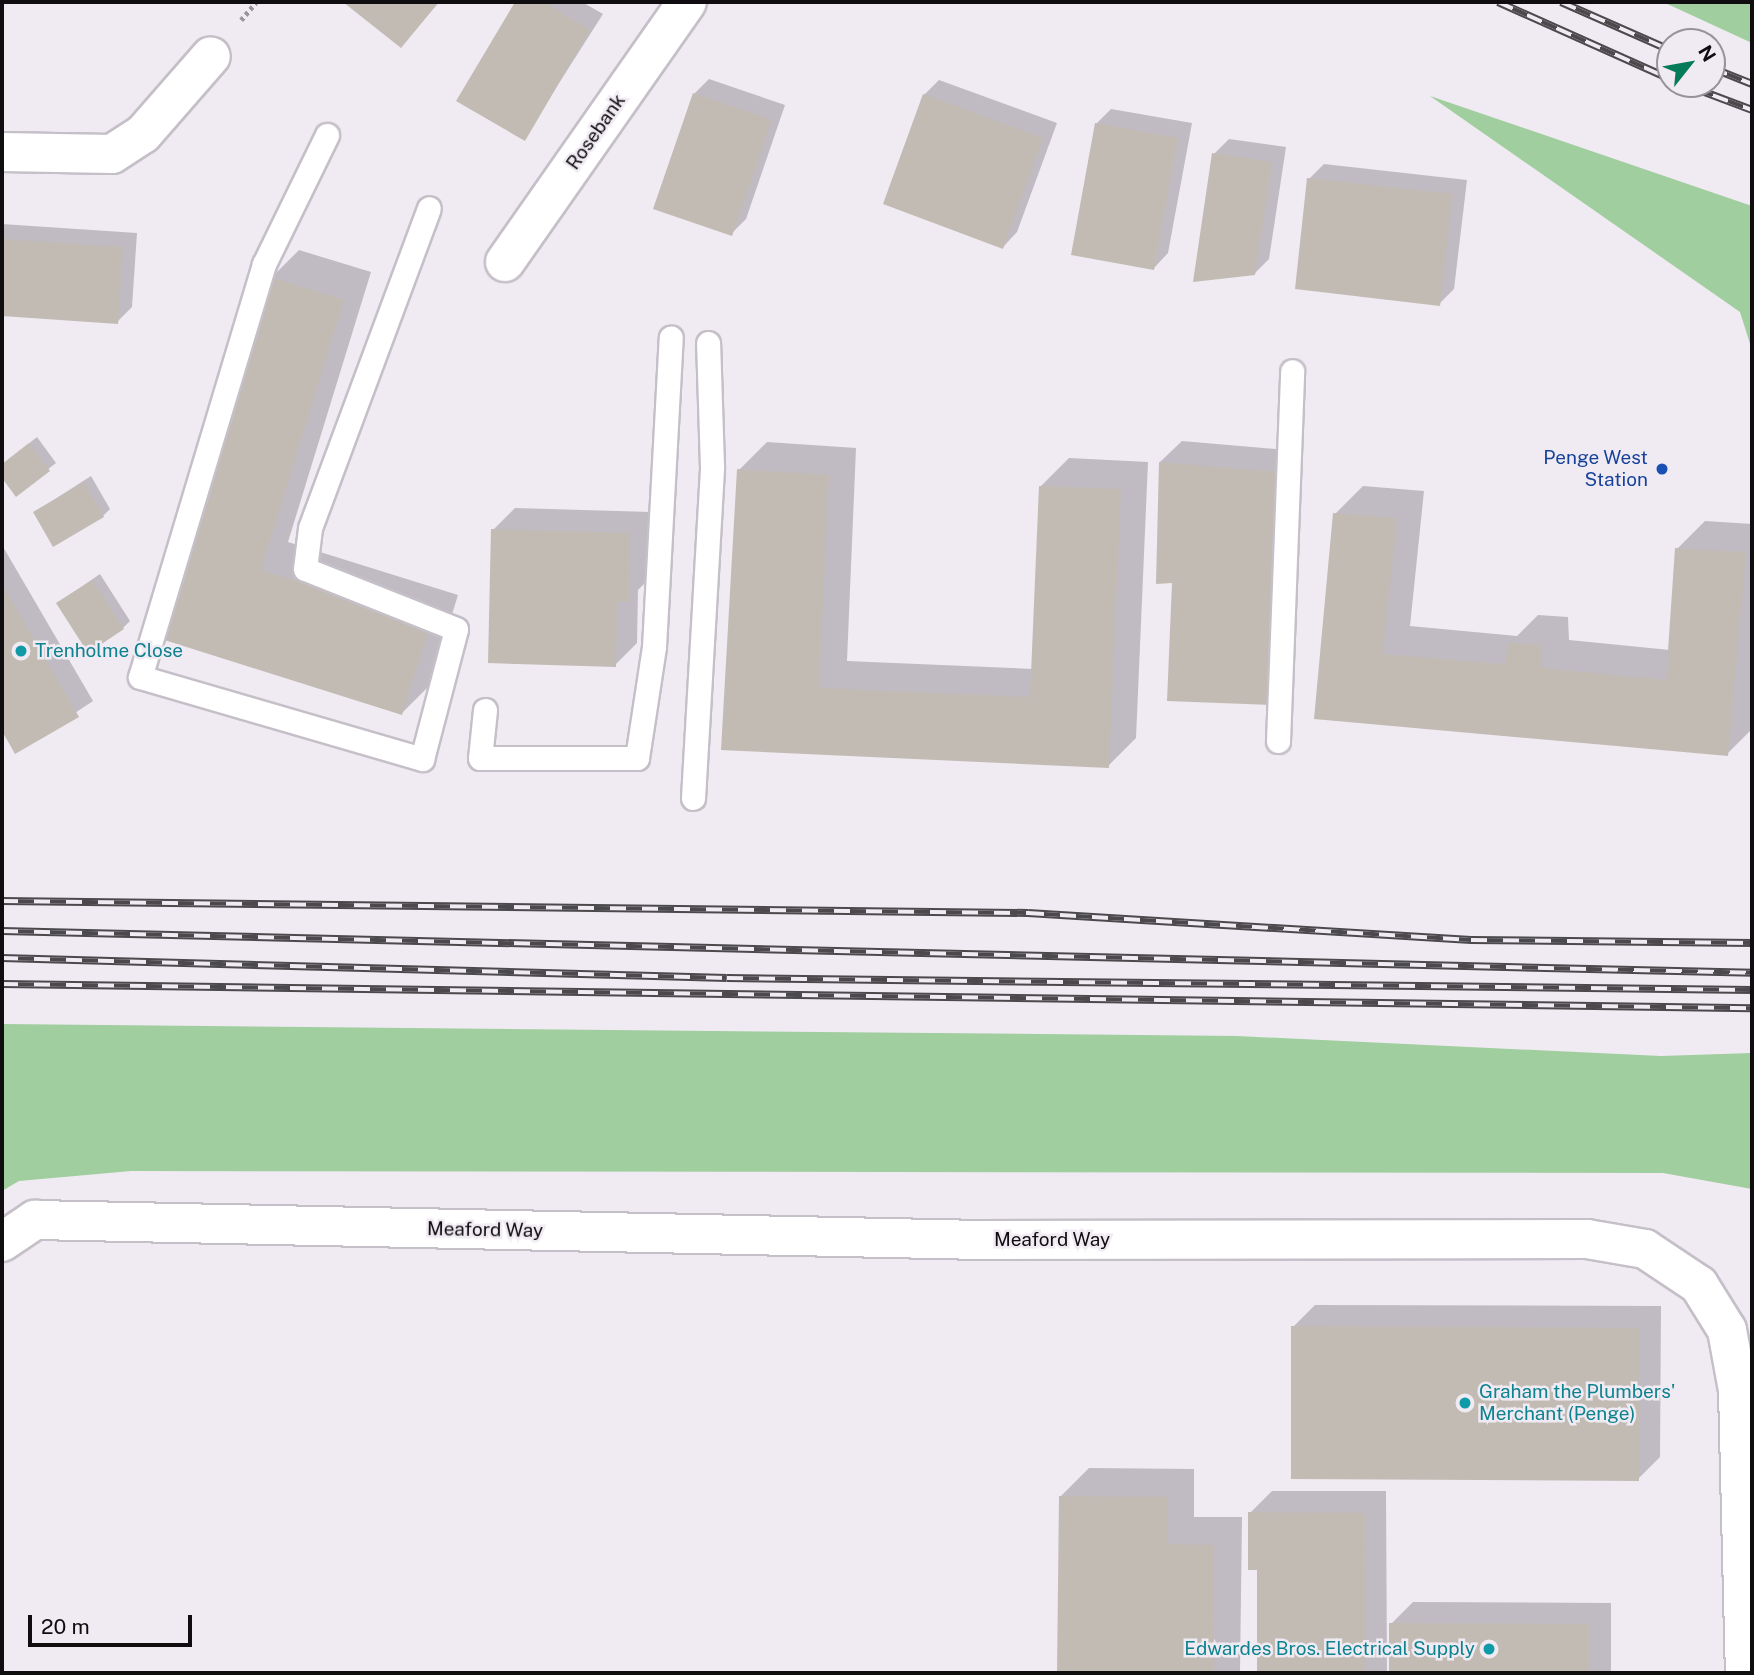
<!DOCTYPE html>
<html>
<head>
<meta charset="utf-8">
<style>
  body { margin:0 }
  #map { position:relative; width:1754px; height:1675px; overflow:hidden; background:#f0eaf3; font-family:"Public Sans",sans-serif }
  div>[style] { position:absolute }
  .green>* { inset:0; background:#a0ce9e }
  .shadow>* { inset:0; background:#0003 }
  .building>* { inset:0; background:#c2bbb3 }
  .path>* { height:4.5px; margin-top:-2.25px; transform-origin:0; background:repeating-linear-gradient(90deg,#9a959c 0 3.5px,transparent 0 7px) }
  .roads { filter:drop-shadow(2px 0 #c5bfc8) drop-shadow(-2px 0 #c5bfc8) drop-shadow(0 2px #c5bfc8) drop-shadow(0 -2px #c5bfc8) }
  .service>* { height:23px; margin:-11.5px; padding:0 11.5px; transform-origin:11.5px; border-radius:11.5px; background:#fff }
  .minor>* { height:38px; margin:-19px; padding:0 19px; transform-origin:19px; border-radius:19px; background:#fff }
  .rail>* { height:8px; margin-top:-4px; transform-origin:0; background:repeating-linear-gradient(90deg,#f0eaf3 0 16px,#4c494d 0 32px); box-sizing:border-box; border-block:2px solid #4c494d }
  .dots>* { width:19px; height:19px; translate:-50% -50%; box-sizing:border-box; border:4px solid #f0eaf3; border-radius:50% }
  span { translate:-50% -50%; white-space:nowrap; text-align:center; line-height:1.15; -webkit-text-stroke:5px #f0eaf3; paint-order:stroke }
  .street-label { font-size:19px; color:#0f0d10 }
  .transit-label { font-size:19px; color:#164399 }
  .right { translate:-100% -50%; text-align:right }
  .culture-label { font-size:19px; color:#0d838f }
  .left { translate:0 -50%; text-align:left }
  .frame { position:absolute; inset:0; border:4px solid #0f0d10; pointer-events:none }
  .north { position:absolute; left:1656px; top:28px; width:70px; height:70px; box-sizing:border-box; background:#f0eaf3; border:2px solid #969298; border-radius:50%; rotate:59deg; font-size:19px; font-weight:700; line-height:28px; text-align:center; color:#0f0d10 }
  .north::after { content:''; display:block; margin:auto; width:24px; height:32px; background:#057b58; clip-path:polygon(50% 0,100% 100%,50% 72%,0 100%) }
  .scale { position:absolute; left:28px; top:1615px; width:164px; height:32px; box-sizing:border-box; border:4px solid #0f0d10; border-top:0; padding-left:9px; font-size:21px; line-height:24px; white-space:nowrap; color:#0f0d10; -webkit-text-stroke:5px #f0eaf3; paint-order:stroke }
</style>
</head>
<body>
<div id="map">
  <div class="green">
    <i style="clip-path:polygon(1663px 2px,1752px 2px,1752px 43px)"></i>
    <i style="clip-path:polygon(1430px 96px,1752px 206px,1752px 350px,1740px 312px)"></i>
    <i style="clip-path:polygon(2px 1024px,1237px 1036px,1661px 1056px,1752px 1053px,1752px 1189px,1663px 1173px,131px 1171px,19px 1181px,2px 1191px)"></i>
  </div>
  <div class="shadow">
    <i style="clip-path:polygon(346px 2px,439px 2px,401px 46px)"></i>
    <i style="clip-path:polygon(517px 2px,582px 2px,603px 14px,524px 138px,458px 100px)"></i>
    <i style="clip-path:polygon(709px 79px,785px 105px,746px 219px,731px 234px,694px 94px)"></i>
    <i style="clip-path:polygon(939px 80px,1057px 123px,1017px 232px,1003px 247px,924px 95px)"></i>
    <i style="clip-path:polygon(1111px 109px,1192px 123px,1168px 253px,1154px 268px,1096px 124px)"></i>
    <i style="clip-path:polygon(1229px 139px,1286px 147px,1269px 259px,1254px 274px,1214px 154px)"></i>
    <i style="clip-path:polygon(1324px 164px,1467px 180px,1454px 289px,1439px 304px,1309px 179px)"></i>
    <i style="clip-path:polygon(2px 224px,137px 233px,132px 307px,117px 322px,2px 314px)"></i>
    <i style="clip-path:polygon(299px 250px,371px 272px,288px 542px,458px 595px,430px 685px,402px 713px,160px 637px,271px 278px)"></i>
    <i style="clip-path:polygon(37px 437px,56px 463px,16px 494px,2px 465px)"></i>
    <i style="clip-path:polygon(1182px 441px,1299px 451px,1294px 681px,1272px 703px,1174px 581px,1160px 462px)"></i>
    <i style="clip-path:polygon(767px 442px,856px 448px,847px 661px,1033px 669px,1041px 486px,1069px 458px,1148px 462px,1136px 738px,1108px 766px,723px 749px,739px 470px)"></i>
    <i style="clip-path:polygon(91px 476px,110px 509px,103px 516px,35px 512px)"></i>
    <i style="clip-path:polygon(1363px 486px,1424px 491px,1410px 626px,1517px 636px,1538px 615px,1568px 617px,1569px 640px,1670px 650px,1677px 549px,1705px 521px,1752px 524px,1752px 729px,1727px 754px,1316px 717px,1335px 514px)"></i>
    <i style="clip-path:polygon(515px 508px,651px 512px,650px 578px,638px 590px,637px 643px,615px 665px,493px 530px)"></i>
    <i style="clip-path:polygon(2px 545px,93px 701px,16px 752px,2px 727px)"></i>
    <i style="clip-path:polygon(100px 574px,130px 621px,123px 628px,58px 603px)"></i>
    <i style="clip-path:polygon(1315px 1305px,1661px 1306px,1660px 1457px,1638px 1479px,1293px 1327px)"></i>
    <i style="clip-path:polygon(1089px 1468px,1194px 1469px,1194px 1517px,1242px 1517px,1240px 1673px,1059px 1673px,1061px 1496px)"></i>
    <i style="clip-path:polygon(1272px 1491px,1386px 1491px,1387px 1673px,1259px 1673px,1259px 1568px,1250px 1513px)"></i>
    <i style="clip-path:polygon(1413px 1602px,1611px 1603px,1611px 1673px,1390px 1673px,1391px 1624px)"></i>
  </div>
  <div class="building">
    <i style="clip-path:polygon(343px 2px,439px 2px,401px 48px)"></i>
    <i style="clip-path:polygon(515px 2px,543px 2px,590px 30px,525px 141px,456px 101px)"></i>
    <i style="clip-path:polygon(693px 93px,772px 120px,732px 236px,653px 209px)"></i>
    <i style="clip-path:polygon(923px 94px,1043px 138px,1003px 249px,883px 204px)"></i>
    <i style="clip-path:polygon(1095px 123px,1178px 138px,1154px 270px,1071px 255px)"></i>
    <i style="clip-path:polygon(1212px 153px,1272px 162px,1255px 275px,1193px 282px)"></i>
    <i style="clip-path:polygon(1307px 178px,1453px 194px,1440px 306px,1295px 289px)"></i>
    <i style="clip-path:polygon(2px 239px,123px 247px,118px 324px,2px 316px)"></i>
    <i style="clip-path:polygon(270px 277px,344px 300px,261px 570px,431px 623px,402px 715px,158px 638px)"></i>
    <i style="clip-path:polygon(29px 443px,50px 471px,16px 497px,2px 478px,2px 464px)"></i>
    <i style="clip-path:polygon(1159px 462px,1278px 472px,1273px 705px,1167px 701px,1172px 583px,1156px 584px)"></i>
    <i style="clip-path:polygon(737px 469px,829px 475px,819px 688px,1030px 697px,1039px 486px,1121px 489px,1109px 768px,721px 750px)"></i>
    <i style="clip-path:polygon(84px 482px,104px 517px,53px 547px,33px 512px)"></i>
    <i style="clip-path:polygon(1333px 513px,1397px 518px,1383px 654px,1505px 664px,1508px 642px,1541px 645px,1542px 668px,1666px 680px,1675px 548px,1746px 552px,1728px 756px,1314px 719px)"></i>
    <i style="clip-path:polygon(491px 529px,630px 533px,629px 602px,617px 602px,616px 667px,488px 663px)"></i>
    <i style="clip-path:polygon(92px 580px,124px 629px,88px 653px,56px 603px)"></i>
    <i style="clip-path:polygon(2px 584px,79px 717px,15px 754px,2px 731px)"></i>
    <i style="clip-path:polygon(1291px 1326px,1640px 1328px,1639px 1481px,1291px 1479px)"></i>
    <i style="clip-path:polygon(1059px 1496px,1167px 1497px,1167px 1544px,1214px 1545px,1213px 1673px,1057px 1673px)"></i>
    <i style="clip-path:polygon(1248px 1512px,1365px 1513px,1366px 1673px,1257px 1673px,1257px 1570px,1248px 1570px)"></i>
    <i style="clip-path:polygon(1389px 1623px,1589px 1624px,1589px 1673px,1389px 1673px)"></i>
  </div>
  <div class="path">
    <i style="left:241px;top:20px;width:23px;rotate:-50deg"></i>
  </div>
  <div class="roads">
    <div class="service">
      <i style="left:327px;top:135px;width:144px;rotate:116deg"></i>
      <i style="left:264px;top:264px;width:431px;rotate:106.7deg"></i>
      <i style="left:140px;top:677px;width:294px;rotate:16.2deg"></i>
      <i style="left:422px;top:759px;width:134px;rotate:-75.3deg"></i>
      <i style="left:456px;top:629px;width:162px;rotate:-158.3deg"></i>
      <i style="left:305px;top:569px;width:41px;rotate:-83deg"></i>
      <i style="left:310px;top:528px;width:341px;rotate:-69.6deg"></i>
      <i style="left:485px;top:710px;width:48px;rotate:95.9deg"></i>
      <i style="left:480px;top:758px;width:157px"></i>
      <i style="left:637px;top:758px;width:112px;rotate:-81.3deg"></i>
      <i style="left:654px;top:647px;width:310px;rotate:-86.9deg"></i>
      <i style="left:1278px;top:741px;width:370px;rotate:-87.8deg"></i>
      <i style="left:693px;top:798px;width:332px;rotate:-86.7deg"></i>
      <i style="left:712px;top:467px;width:124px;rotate:-91.8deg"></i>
    </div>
    <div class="minor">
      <i style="left:2px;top:152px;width:110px;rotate:1deg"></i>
      <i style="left:112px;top:154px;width:37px;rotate:-33deg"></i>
      <i style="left:143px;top:134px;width:103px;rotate:-48.9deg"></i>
      <i style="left:505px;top:262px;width:317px;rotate:-55deg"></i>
      <i style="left:2px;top:1242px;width:40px;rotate:-34deg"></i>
      <i style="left:35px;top:1220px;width:943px;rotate:1.21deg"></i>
      <i style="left:978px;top:1240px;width:609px;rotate:-0.09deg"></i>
      <i style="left:1587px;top:1239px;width:59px;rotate:9.8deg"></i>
      <i style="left:1645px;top:1249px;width:65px;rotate:33.7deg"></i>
      <i style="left:1699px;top:1285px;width:53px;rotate:58.1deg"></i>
      <i style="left:1727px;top:1330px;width:61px;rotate:79.6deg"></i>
      <i style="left:1738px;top:1390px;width:283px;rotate:88.6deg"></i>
    </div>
  </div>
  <div class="rail">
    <i style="left:1498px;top:2px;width:188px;rotate:24.1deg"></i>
    <i style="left:1561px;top:2px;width:119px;rotate:23.8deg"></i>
    <i style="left:1712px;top:68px;width:43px;rotate:21.8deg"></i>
    <i style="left:1683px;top:84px;width:74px;rotate:20.6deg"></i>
    <i style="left:2px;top:901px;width:1026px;rotate:0.67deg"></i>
    <i style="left:1028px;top:913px;width:444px;rotate:3.5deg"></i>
    <i style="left:1471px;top:940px;width:281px;rotate:0.6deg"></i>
    <i style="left:2px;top:931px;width:1751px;rotate:1.37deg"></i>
    <i style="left:2px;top:958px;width:725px;rotate:1.58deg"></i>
    <i style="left:727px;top:978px;width:1025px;rotate:0.67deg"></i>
    <i style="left:2px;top:984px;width:1750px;rotate:0.79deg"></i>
  </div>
  <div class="dots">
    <i style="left:1662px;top:469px;background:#1a4fb4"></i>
    <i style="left:21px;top:651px;background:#0f9aa8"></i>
    <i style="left:1465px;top:1403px;background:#0f9aa8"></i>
    <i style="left:1489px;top:1649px;background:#0f9aa8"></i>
  </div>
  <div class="street-label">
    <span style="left:596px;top:132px;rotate:-55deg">Rosebank</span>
    <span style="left:485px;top:1230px;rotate:1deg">Meaford Way</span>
    <span style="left:1052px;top:1240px">Meaford Way</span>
  </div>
  <div class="transit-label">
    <span class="right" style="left:1648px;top:469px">Penge West<br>Station</span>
  </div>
  <div class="culture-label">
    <span class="left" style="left:35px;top:651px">Trenholme Close</span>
    <span class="left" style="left:1479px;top:1403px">Graham the Plumbers'<br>Merchant (Penge)</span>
    <span class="right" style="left:1475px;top:1649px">Edwardes Bros. Electrical Supply</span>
  </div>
  <div class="frame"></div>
  <div class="north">N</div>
  <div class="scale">20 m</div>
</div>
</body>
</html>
